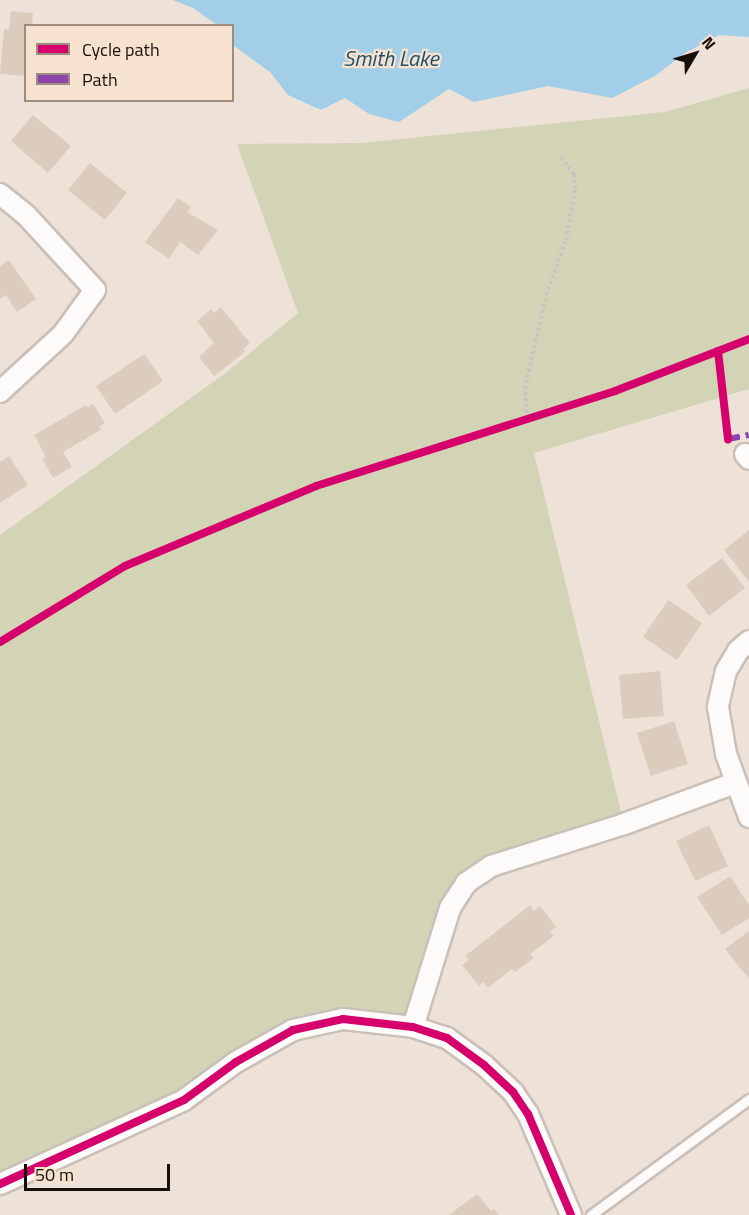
<!DOCTYPE html>
<html>
<head>
<meta charset="utf-8">
<style>
  body { margin:0 }
  #map { position:relative; width:749px; height:1215px; overflow:hidden; background:#eee2d8; font-family:"Titillium Web",sans-serif }
  div>[style] { position:absolute }
  .green>* { inset:0; background:#d2d4b5 }
  .water>* { inset:0; background:#a2cee7 }
  .building>* { inset:0; background:#dcccbe }
  .path>* { height:4px; margin-top:-2px; transform-origin:0; background:repeating-linear-gradient(90deg,#c8c4c1 0 3px,transparent 0 6px) }
  .roads { filter:drop-shadow(2px 0 #cac0b8) drop-shadow(-2px 0 #cac0b8) drop-shadow(0 2px #cac0b8) drop-shadow(0 -2px #cac0b8) }
  .service>* { height:9px; margin:-4.5px; padding:0 4.5px; transform-origin:4.5px; border-radius:4.5px; background:#fcfbf9 }
  .minor>* { height:20px; margin:-10px; padding:0 10px; transform-origin:10px; border-radius:10px; background:#fcfbf9 }
  .quiet>* { height:6px; margin-top:-3px; transform-origin:0; background:repeating-linear-gradient(90deg,#8e44ad 0 12px,transparent 0 18px) }
  .cycleway>* { height:8px; margin:-4px; padding:0 4px; transform-origin:4px; border-radius:4px; background:#d6006c }
  span { translate:-50% -50%; white-space:nowrap; text-align:center; line-height:1.15; -webkit-text-stroke:4.5px #f7e1cf; paint-order:stroke }
  .water-label { font-size:22px; color:#1d526d; font-style:italic }
  .legend { position:absolute; left:24px; top:24px; width:210px; height:78px; box-sizing:border-box; background:#f7e1cf; border:2px solid #9d8d80; margin:0; padding:8px 10px; list-style:none; font-size:18px; color:#17100a }
  .legend li { display:flex; align-items:center; gap:12px; height:30px }
  .legend b { width:30px; border:2px solid #9d8d80 }
  .north { position:absolute; left:665px; top:24px; width:60px; height:60px; -webkit-text-stroke:4px #f7e1cf; paint-order:stroke; rotate:52deg; font-size:16px; font-weight:700; line-height:24px; text-align:center; color:#17100a }
  .north::after { content:''; display:block; margin:auto; width:21px; height:27px; background:#17100a; clip-path:polygon(50% 0,100% 100%,50% 72%,0 100%) }
  .scale { position:absolute; left:24px; top:1164px; width:146px; height:27px; box-sizing:border-box; border:3px solid #17100a; border-top:0; padding-left:8px; font-size:18px; line-height:21px; white-space:nowrap; color:#17100a; -webkit-text-stroke:4px #f7e1cf; paint-order:stroke }
</style>
</head>
<body>
<div id="map">
  <div class="green">
    <i style="clip-path:polygon(749px 88px,749px 389px,534px 453px,624px 824px,466px 883px,413px 1027px,293px 1030px,184px 1100px,0 1184px,0 535px,227px 372px,298px 313px,237px 144px,362px 143px,665px 112px)"></i>
  </div>
  <div class="water">
    <i style="clip-path:polygon(173px 0,749px 0,749px 37px,719px 35px,685px 53px,655px 76px,612px 98px,548px 86px,474px 102px,449px 89px,399px 122px,369px 114px,345px 98px,321px 110px,288px 95px,270px 72px,234px 46px,232px 26px,217px 25px,193px 8px)"></i>
  </div>
  <div class="building">
    <i style="clip-path:polygon(11px 11px,33px 13px,32px 26px,26px 26px,26px 76px,0 74px,4px 29px,9px 30px)"></i>
    <i style="clip-path:polygon(33px 115px,71px 146px,48px 173px,11px 141px)"></i>
    <i style="clip-path:polygon(90px 163px,127px 193px,105px 220px,68px 190px)"></i>
    <i style="clip-path:polygon(178px 198px,191px 207px,187px 212px,218px 230px,198px 255px,180px 242px,169px 259px,145px 242px)"></i>
    <i style="clip-path:polygon(9px 260px,36px 299px,17px 312px,6px 295px,0 299px,0 266px)"></i>
    <i style="clip-path:polygon(221px 307px,250px 343px,243px 349px,245px 352px,214px 376px,199px 357px,214px 343px,197px 321px,211px 309px,214px 313px)"></i>
    <i style="clip-path:polygon(144px 354px,163px 381px,115px 414px,96px 386px)"></i>
    <i style="clip-path:polygon(93px 404px,105px 423px,99px 427px,101px 430px,63px 452px,72px 467px,53px 478px,42px 459px,46px 457px,34px 435px,86px 405px,88px 407px)"></i>
    <i style="clip-path:polygon(9px 456px,28px 485px,0 503px,0 462px)"></i>
    <i style="clip-path:polygon(749px 530px,749px 582px,724px 550px)"></i>
    <i style="clip-path:polygon(722px 558px,745px 588px,709px 616px,686px 585px)"></i>
    <i style="clip-path:polygon(668px 600px,702px 623px,677px 660px,643px 637px)"></i>
    <i style="clip-path:polygon(660px 671px,664px 716px,623px 719px,619px 675px)"></i>
    <i style="clip-path:polygon(674px 721px,688px 764px,651px 776px,637px 733px)"></i>
    <i style="clip-path:polygon(709px 825px,728px 866px,695px 881px,676px 841px)"></i>
    <i style="clip-path:polygon(730px 876px,749px 905px,749px 918px,722px 935px,697px 897px)"></i>
    <i style="clip-path:polygon(530px 905px,534px 911px,540px 906px,556px 927px,550px 931px,554px 936px,530px 954px,534px 958px,515px 972px,512px 969px,488px 988px,483px 982px,479px 986px,462px 965px,469px 960px,465px 956px)"></i>
    <i style="clip-path:polygon(749px 931px,749px 979px,725px 949px)"></i>
    <i style="clip-path:polygon(477px 1194px,491px 1211px,494px 1209px,499px 1215px,449px 1215px)"></i>
  </div>
  <div class="path">
    <i style="left:527px;top:419px;width:30px;rotate:-94deg"></i>
    <i style="left:525px;top:389px;width:96px;rotate:-77.4deg"></i>
    <i style="left:546px;top:295px;width:59px;rotate:-70deg"></i>
    <i style="left:566px;top:240px;width:52px;rotate:-80deg"></i>
    <i style="left:575px;top:189px;width:15px;rotate:-94deg"></i>
    <i style="left:574px;top:174px;width:23px;rotate:-128deg"></i>
  </div>
  <div class="roads">
    <div class="service">
      <i style="left:591px;top:1215px;width:196px;rotate:-36.3deg"></i>
    </div>
    <div class="minor">
      <i style="left:0;top:194px;width:33px;rotate:39deg"></i>
      <i style="left:26px;top:215px;width:102px;rotate:47.4deg"></i>
      <i style="left:95px;top:290px;width:54px;rotate:126deg"></i>
      <i style="left:63px;top:334px;width:86px;rotate:137.4deg"></i>
      <i style="left:745px;top:454px;width:6px;rotate:51deg"></i>
      <i style="left:749px;top:641px;width:15px;rotate:138deg"></i>
      <i style="left:738px;top:651px;width:23px;rotate:121deg"></i>
      <i style="left:726px;top:671px;width:37px;rotate:103deg"></i>
      <i style="left:718px;top:707px;width:48px;rotate:80.3deg"></i>
      <i style="left:726px;top:754px;width:67px;rotate:69.9deg"></i>
      <i style="left:413px;top:1027px;width:125px;rotate:-72.7deg"></i>
      <i style="left:450px;top:908px;width:30px;rotate:-57deg"></i>
      <i style="left:466px;top:883px;width:30px;rotate:-34deg"></i>
      <i style="left:491px;top:866px;width:139px;rotate:-17.5deg"></i>
      <i style="left:624px;top:824px;width:118px;rotate:-20.3deg"></i>
      <i style="left:0;top:1184px;width:202px;rotate:-24.5deg"></i>
      <i style="left:184px;top:1100px;width:64px;rotate:-36.2deg"></i>
      <i style="left:236px;top:1062px;width:65px;rotate:-29.3deg"></i>
      <i style="left:293px;top:1030px;width:51px;rotate:-12.4deg"></i>
      <i style="left:343px;top:1019px;width:70px;rotate:6.5deg"></i>
      <i style="left:413px;top:1027px;width:36px;rotate:18deg"></i>
      <i style="left:447px;top:1038px;width:46px;rotate:36.1deg"></i>
      <i style="left:484px;top:1065px;width:40px;rotate:43deg"></i>
      <i style="left:513px;top:1092px;width:27px;rotate:56deg"></i>
      <i style="left:528px;top:1114px;width:110px;rotate:66.9deg"></i>
    </div>
  </div>
  <div class="quiet">
    <i style="left:728px;top:439px;width:21px;rotate:-11deg"></i>
  </div>
  <div class="cycleway">
    <i style="left:718px;top:351px;width:89px;rotate:83.5deg"></i>
    <i style="left:0;top:642px;width:146px;rotate:-31.3deg"></i>
    <i style="left:125px;top:566px;width:207px;rotate:-22.7deg"></i>
    <i style="left:316px;top:486px;width:314px;rotate:-17.6deg"></i>
    <i style="left:615px;top:391px;width:144px;rotate:-21.2deg"></i>
    <i style="left:0;top:1184px;width:202px;rotate:-24.5deg"></i>
    <i style="left:184px;top:1100px;width:64px;rotate:-36.2deg"></i>
    <i style="left:236px;top:1062px;width:65px;rotate:-29.3deg"></i>
    <i style="left:293px;top:1030px;width:51px;rotate:-12.4deg"></i>
    <i style="left:343px;top:1019px;width:70px;rotate:6.5deg"></i>
    <i style="left:413px;top:1027px;width:36px;rotate:18deg"></i>
    <i style="left:447px;top:1038px;width:46px;rotate:36.1deg"></i>
    <i style="left:484px;top:1065px;width:40px;rotate:43deg"></i>
    <i style="left:513px;top:1092px;width:27px;rotate:56deg"></i>
    <i style="left:528px;top:1114px;width:110px;rotate:66.9deg"></i>
  </div>
  <div class="water-label">
    <span style="left:391px;top:59px">Smith Lake</span>
  </div>
  <ul class="legend">
  <li><b style="height:8px;background:#d6006c"></b>Cycle path</li>
  <li><b style="height:8px;background:#8e44ad"></b>Path</li>
  </ul>
  <div class="north">N</div>
  <div class="scale">50 m</div>
</div>
</body>
</html>
